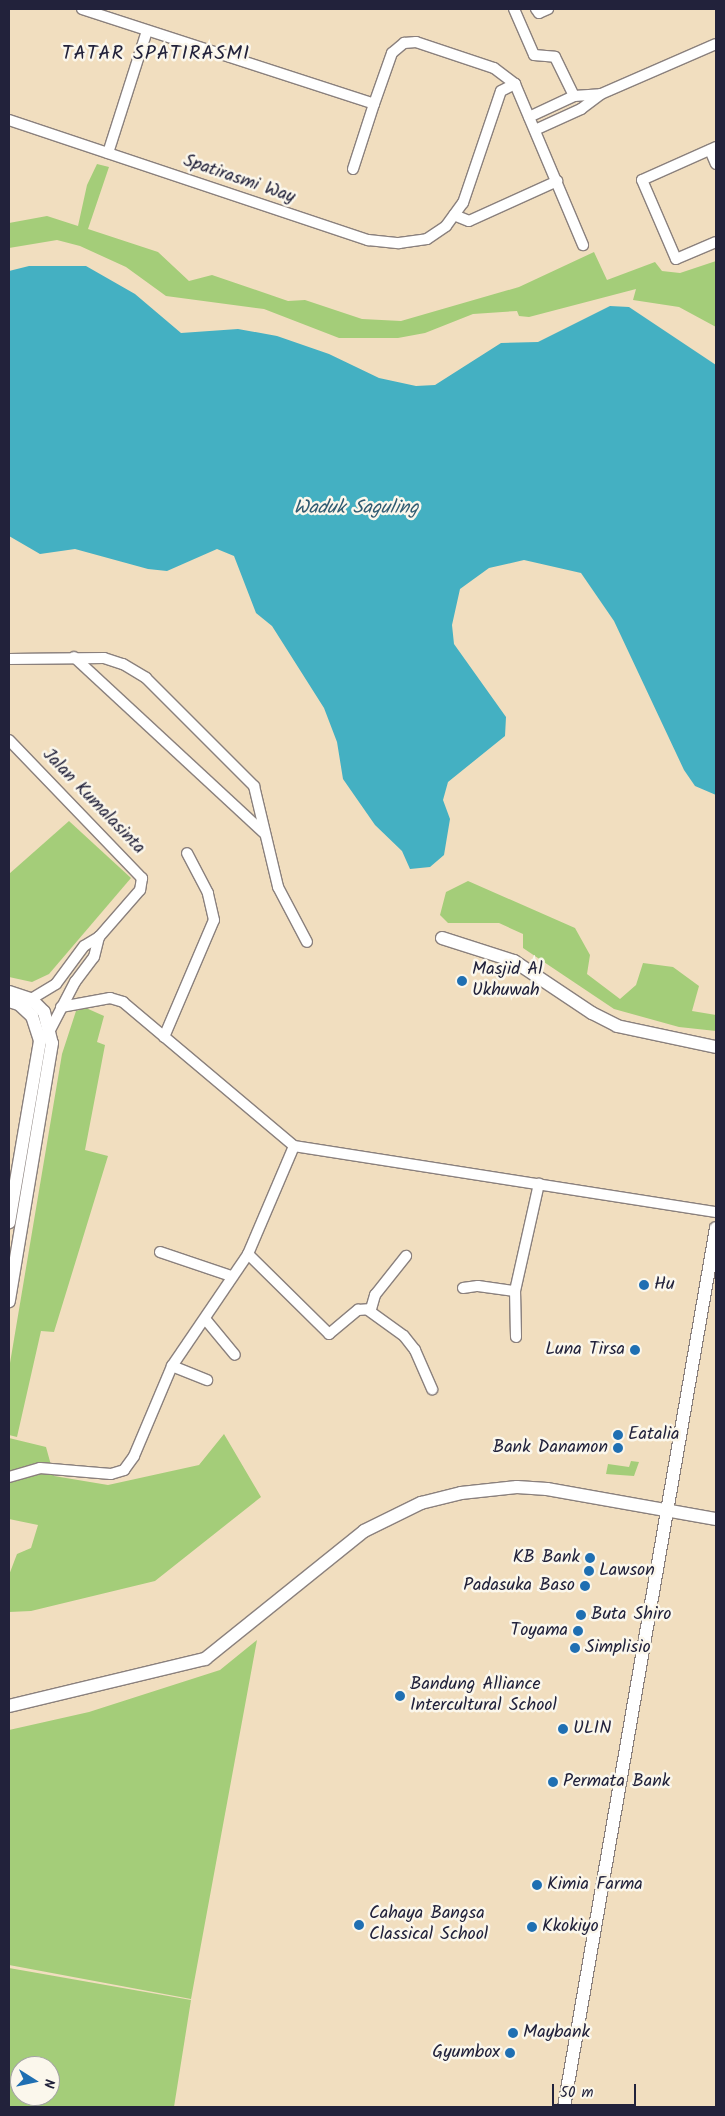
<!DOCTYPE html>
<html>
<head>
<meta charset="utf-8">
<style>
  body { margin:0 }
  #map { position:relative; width:725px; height:2116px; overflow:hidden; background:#f1debf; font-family:Kalam,sans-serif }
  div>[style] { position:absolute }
  .green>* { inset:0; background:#a4cd79 }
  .water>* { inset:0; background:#44b0c2 }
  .roads { filter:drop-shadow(1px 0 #8a807d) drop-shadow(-1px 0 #8a807d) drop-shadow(0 1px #8a807d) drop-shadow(0 -1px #8a807d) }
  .minor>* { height:10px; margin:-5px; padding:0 5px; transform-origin:5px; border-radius:5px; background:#fff }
  .tertiary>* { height:12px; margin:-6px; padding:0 6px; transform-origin:6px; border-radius:6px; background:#fff }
  .dots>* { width:14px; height:14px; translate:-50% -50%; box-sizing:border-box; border:2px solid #fbf7ec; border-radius:50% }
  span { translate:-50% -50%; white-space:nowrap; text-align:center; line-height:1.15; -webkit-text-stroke:5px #fbf7ec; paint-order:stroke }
  .street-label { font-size:18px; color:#22223b }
  .poi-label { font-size:18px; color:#22223b }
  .left { translate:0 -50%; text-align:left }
  .right { translate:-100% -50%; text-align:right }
  .water-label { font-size:19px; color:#305b71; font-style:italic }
  .quarter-label { font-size:20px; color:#22223b; letter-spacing:1px }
  .frame { position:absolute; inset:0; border:10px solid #22223b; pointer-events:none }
  .north { position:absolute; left:10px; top:2056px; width:50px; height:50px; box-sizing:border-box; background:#fbf7ec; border:1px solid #a4a2a5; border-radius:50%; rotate:100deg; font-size:14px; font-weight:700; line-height:20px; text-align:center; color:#22223b }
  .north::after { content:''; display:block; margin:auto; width:18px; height:22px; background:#1f6fb2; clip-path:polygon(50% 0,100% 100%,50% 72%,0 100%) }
  .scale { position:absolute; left:552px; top:2084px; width:84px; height:22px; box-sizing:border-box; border:2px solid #22223b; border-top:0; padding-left:6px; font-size:15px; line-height:18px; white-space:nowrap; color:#22223b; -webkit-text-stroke:4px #fbf7ec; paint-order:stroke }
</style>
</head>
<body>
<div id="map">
  <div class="green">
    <i style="clip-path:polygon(97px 164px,109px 167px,88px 229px,158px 252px,189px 281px,212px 275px,288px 301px,305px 300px,362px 319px,401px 321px,519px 287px,594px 252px,607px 280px,655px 262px,662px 271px,680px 273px,716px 261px,716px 327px,679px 307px,633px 300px,636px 289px,529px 317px,519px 316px,517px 311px,473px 314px,425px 333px,398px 338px,339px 338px,264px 309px,166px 296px,126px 267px,80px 246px,57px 240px,9px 248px,9px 223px,47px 216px,78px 226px,87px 185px)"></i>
    <i style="clip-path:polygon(69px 821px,131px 878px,49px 974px,32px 982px,9px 977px,9px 874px)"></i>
    <i style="clip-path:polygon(468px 881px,575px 928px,590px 955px,587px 974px,620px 999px,636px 985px,643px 963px,673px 967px,699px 986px,692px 1011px,716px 1015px,716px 1031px,679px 1027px,614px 1009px,523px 948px,523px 934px,499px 923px,448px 923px,440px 915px,446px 892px)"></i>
    <i style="clip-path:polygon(86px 1008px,104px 1016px,97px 1042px,105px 1045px,85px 1150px,108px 1156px,54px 1332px,41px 1331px,17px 1437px,9px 1435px,9px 1369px,62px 1054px,76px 1011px)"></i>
    <i style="clip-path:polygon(224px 1434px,261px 1497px,155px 1581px,31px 1611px,9px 1612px,9px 1575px,17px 1554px,31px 1548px,38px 1525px,9px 1519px,9px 1438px,46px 1447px,54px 1476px,108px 1485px,199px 1465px)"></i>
    <i style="clip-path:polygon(631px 1461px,639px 1462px,634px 1476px,606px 1474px,608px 1464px,629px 1467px)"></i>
    <i style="clip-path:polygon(257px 1640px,191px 1999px,9px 1965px,9px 1730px,89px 1712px,220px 1670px)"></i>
    <i style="clip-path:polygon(evenodd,9px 1968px,191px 2000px,174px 2107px,9px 2107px,9px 1968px,20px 2066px,50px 2066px,50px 2096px,20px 2096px,20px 2066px)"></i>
  </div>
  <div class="water">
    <i style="clip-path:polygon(29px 266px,86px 266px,135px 294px,181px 333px,238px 329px,277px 336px,329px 354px,379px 378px,416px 386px,435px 385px,501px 343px,538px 342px,610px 306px,629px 307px,716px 365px,716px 795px,695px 786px,684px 770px,614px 621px,581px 573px,524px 560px,489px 568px,460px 589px,452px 625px,454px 644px,506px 717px,505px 736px,448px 782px,443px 800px,450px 819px,444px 855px,430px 867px,410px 869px,402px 851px,375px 825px,343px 779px,337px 742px,324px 708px,272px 626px,256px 613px,234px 556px,217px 549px,167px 571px,148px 569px,75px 549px,40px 554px,9px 536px,9px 271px)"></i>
  </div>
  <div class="roads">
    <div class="minor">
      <i style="left:82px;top:9px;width:307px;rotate:18deg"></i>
      <i style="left:374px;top:104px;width:54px;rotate:-70.6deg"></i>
      <i style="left:392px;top:53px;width:16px;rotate:-40deg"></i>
      <i style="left:404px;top:43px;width:12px;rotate:-5deg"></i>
      <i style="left:416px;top:42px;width:82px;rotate:18.4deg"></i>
      <i style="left:494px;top:68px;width:26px;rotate:37deg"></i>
      <i style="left:515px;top:84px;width:175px;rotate:67.1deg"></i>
      <i style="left:514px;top:9px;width:50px;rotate:66.5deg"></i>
      <i style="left:534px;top:55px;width:21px;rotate:5deg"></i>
      <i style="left:555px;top:57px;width:43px;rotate:64deg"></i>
      <i style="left:536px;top:9px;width:5px;rotate:53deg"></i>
      <i style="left:539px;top:13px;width:10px;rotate:-24deg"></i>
      <i style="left:529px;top:117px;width:50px;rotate:-25deg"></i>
      <i style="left:574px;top:96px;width:26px;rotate:-4deg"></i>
      <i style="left:9px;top:120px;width:379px;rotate:18.5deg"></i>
      <i style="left:368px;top:240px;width:31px;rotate:6deg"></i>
      <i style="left:399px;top:243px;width:28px;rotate:-8deg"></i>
      <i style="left:427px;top:239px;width:23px;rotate:-34deg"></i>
      <i style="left:446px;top:226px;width:29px;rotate:-54deg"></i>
      <i style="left:463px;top:203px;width:118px;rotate:-71.3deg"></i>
      <i style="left:501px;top:91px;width:16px;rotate:-27deg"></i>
      <i style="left:535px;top:130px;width:51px;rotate:-24.5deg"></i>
      <i style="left:581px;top:109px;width:25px;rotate:-37deg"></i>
      <i style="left:601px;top:94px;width:125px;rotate:-23.5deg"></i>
      <i style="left:716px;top:147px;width:81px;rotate:156deg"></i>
      <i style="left:642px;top:180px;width:86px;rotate:66.7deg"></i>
      <i style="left:676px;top:259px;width:43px;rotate:-23deg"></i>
      <i style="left:710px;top:150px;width:15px;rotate:67deg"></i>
      <i style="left:108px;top:153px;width:128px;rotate:-72.3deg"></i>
      <i style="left:353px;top:169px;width:68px;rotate:-72.1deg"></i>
      <i style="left:454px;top:215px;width:16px;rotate:22deg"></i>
      <i style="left:469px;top:221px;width:97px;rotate:-24.4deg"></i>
      <i style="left:74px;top:657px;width:259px;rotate:42.8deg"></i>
      <i style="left:9px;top:659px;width:95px;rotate:-0.6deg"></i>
      <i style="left:104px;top:658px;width:20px;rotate:18deg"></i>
      <i style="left:123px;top:664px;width:27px;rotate:31deg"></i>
      <i style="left:146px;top:678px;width:153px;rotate:45deg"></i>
      <i style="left:254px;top:786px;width:104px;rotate:76.6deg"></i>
      <i style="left:278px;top:887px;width:62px;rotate:62.2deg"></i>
      <i style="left:9px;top:740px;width:192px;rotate:46.1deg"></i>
      <i style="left:142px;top:878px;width:12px;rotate:99deg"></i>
      <i style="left:140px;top:890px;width:62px;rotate:131.1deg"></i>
      <i style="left:99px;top:937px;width:17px;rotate:149deg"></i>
      <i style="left:84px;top:946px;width:47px;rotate:126.4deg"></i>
      <i style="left:56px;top:984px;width:29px;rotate:149deg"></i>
      <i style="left:31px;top:999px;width:6px;rotate:121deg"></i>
      <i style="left:61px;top:1007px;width:50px;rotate:-10.4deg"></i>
      <i style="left:110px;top:998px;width:14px;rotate:17deg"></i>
      <i style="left:123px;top:1002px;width:224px;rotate:40.1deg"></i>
      <i style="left:48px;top:1034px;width:59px;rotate:-62.6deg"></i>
      <i style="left:75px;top:982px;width:31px;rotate:-53deg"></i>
      <i style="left:94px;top:957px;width:21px;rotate:-76deg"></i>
      <i style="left:164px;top:1037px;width:127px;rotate:-66.9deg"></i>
      <i style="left:214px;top:920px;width:28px;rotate:-103deg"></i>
      <i style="left:208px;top:893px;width:45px;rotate:-117.7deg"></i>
      <i style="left:160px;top:1252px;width:75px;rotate:18.7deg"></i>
      <i style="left:248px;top:1254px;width:114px;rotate:44.6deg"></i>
      <i style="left:329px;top:1334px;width:38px;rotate:-40deg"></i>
      <i style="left:358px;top:1310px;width:13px;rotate:-4deg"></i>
      <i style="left:371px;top:1309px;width:15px;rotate:-74deg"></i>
      <i style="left:375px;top:1295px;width:50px;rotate:-51.5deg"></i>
      <i style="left:463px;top:1288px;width:15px;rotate:-8deg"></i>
      <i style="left:478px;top:1286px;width:37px;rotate:8deg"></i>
      <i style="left:368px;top:1310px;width:44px;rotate:35.8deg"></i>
      <i style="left:404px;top:1336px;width:18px;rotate:52deg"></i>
      <i style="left:415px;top:1350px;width:43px;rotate:66.4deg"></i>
      <i style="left:206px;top:1320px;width:45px;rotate:50.4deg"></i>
      <i style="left:516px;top:1337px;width:46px;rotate:-91.2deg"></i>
      <i style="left:515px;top:1291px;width:110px;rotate:-77.4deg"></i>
      <i style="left:172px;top:1366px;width:38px;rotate:22deg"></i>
      <i style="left:9px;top:1477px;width:32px;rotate:-16deg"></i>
      <i style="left:40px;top:1468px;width:71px;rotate:4.8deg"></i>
      <i style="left:111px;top:1474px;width:14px;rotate:-17deg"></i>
      <i style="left:124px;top:1470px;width:17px;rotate:-54deg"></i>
      <i style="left:134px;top:1456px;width:98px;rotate:-67.1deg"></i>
      <i style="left:172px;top:1366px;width:135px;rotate:-55.8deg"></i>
      <i style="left:248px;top:1254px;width:117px;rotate:-66.9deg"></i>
      <i style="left:294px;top:1146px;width:427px;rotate:8.9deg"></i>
    </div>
    <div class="tertiary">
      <i style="left:442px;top:938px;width:76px;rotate:17.7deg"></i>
      <i style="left:514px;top:961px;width:94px;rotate:33.7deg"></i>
      <i style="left:592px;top:1013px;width:28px;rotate:27deg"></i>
      <i style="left:617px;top:1026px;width:101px;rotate:12deg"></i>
      <i style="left:9px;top:992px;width:23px;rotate:18deg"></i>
      <i style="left:31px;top:999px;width:18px;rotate:45deg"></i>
      <i style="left:44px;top:1012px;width:32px;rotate:76deg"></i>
      <i style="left:52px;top:1043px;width:262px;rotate:99.5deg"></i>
      <i style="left:9px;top:1001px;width:10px;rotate:17deg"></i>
      <i style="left:19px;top:1004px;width:18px;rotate:43deg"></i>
      <i style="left:32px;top:1016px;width:26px;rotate:72deg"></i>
      <i style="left:40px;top:1041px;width:184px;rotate:99.7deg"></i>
      <i style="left:9px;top:1706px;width:202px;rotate:-13.5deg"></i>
      <i style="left:205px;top:1659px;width:204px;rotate:-38.8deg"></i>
      <i style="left:364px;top:1531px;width:64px;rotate:-26.2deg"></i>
      <i style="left:421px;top:1503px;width:41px;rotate:-14deg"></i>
      <i style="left:461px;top:1493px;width:56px;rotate:-6.1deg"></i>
      <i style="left:517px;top:1487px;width:30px;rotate:4deg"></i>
      <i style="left:547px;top:1489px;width:172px;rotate:10.1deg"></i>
      <i style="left:564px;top:2107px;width:892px;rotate:-80.19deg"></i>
    </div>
  </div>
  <div class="dots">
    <i style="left:462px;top:981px;background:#1f6fb2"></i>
    <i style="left:644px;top:1285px;background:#1f6fb2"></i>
    <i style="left:635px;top:1350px;background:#1f6fb2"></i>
    <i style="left:618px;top:1435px;background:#1f6fb2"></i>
    <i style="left:618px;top:1448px;background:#1f6fb2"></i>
    <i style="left:590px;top:1558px;background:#1f6fb2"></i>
    <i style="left:589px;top:1571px;background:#1f6fb2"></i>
    <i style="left:585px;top:1586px;background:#1f6fb2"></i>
    <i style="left:581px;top:1615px;background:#1f6fb2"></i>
    <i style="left:578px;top:1631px;background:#1f6fb2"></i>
    <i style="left:575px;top:1648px;background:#1f6fb2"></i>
    <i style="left:400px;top:1696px;background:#1f6fb2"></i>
    <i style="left:563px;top:1729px;background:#1f6fb2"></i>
    <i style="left:553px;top:1782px;background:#1f6fb2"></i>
    <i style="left:537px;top:1885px;background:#1f6fb2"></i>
    <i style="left:359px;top:1925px;background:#1f6fb2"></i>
    <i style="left:532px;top:1927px;background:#1f6fb2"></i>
    <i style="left:513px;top:2033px;background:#1f6fb2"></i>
    <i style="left:510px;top:2053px;background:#1f6fb2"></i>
  </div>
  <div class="street-label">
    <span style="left:239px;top:180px;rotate:19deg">Spatirasmi Way</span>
    <span style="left:93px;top:802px;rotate:46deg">Jalan Kumalasinta</span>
  </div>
  <div class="poi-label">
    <span class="left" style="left:472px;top:981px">Masjid Al<br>Ukhuwah</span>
    <span class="left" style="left:654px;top:1285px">Hu</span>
    <span class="right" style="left:625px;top:1350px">Luna Tirsa</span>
    <span class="left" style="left:628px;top:1435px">Eatalia</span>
    <span class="right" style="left:608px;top:1448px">Bank Danamon</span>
    <span class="right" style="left:580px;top:1558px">KB Bank</span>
    <span class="left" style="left:599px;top:1571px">Lawson</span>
    <span class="right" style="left:575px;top:1586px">Padasuka Baso</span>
    <span class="left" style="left:591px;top:1615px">Buta Shiro</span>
    <span class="right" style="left:568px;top:1631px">Toyama</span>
    <span class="left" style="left:585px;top:1648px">Simplisio</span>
    <span class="left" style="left:410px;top:1696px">Bandung Alliance<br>Intercultural School</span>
    <span class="left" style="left:573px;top:1729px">ULIN</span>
    <span class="left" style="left:563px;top:1782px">Permata Bank</span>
    <span class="left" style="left:547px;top:1885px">Kimia Farma</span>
    <span class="left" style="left:369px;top:1925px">Cahaya Bangsa<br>Classical School</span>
    <span class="left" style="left:542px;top:1927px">Kkokiyo</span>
    <span class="left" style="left:523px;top:2033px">Maybank</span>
    <span class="right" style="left:500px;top:2053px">Gyumbox</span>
  </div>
  <div class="water-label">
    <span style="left:356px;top:509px">Waduk Saguling</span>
  </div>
  <div class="quarter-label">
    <span style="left:156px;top:54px">TATAR SPATIRASMI</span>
  </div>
  <div class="frame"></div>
  <div class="north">N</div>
  <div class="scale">50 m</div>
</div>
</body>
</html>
